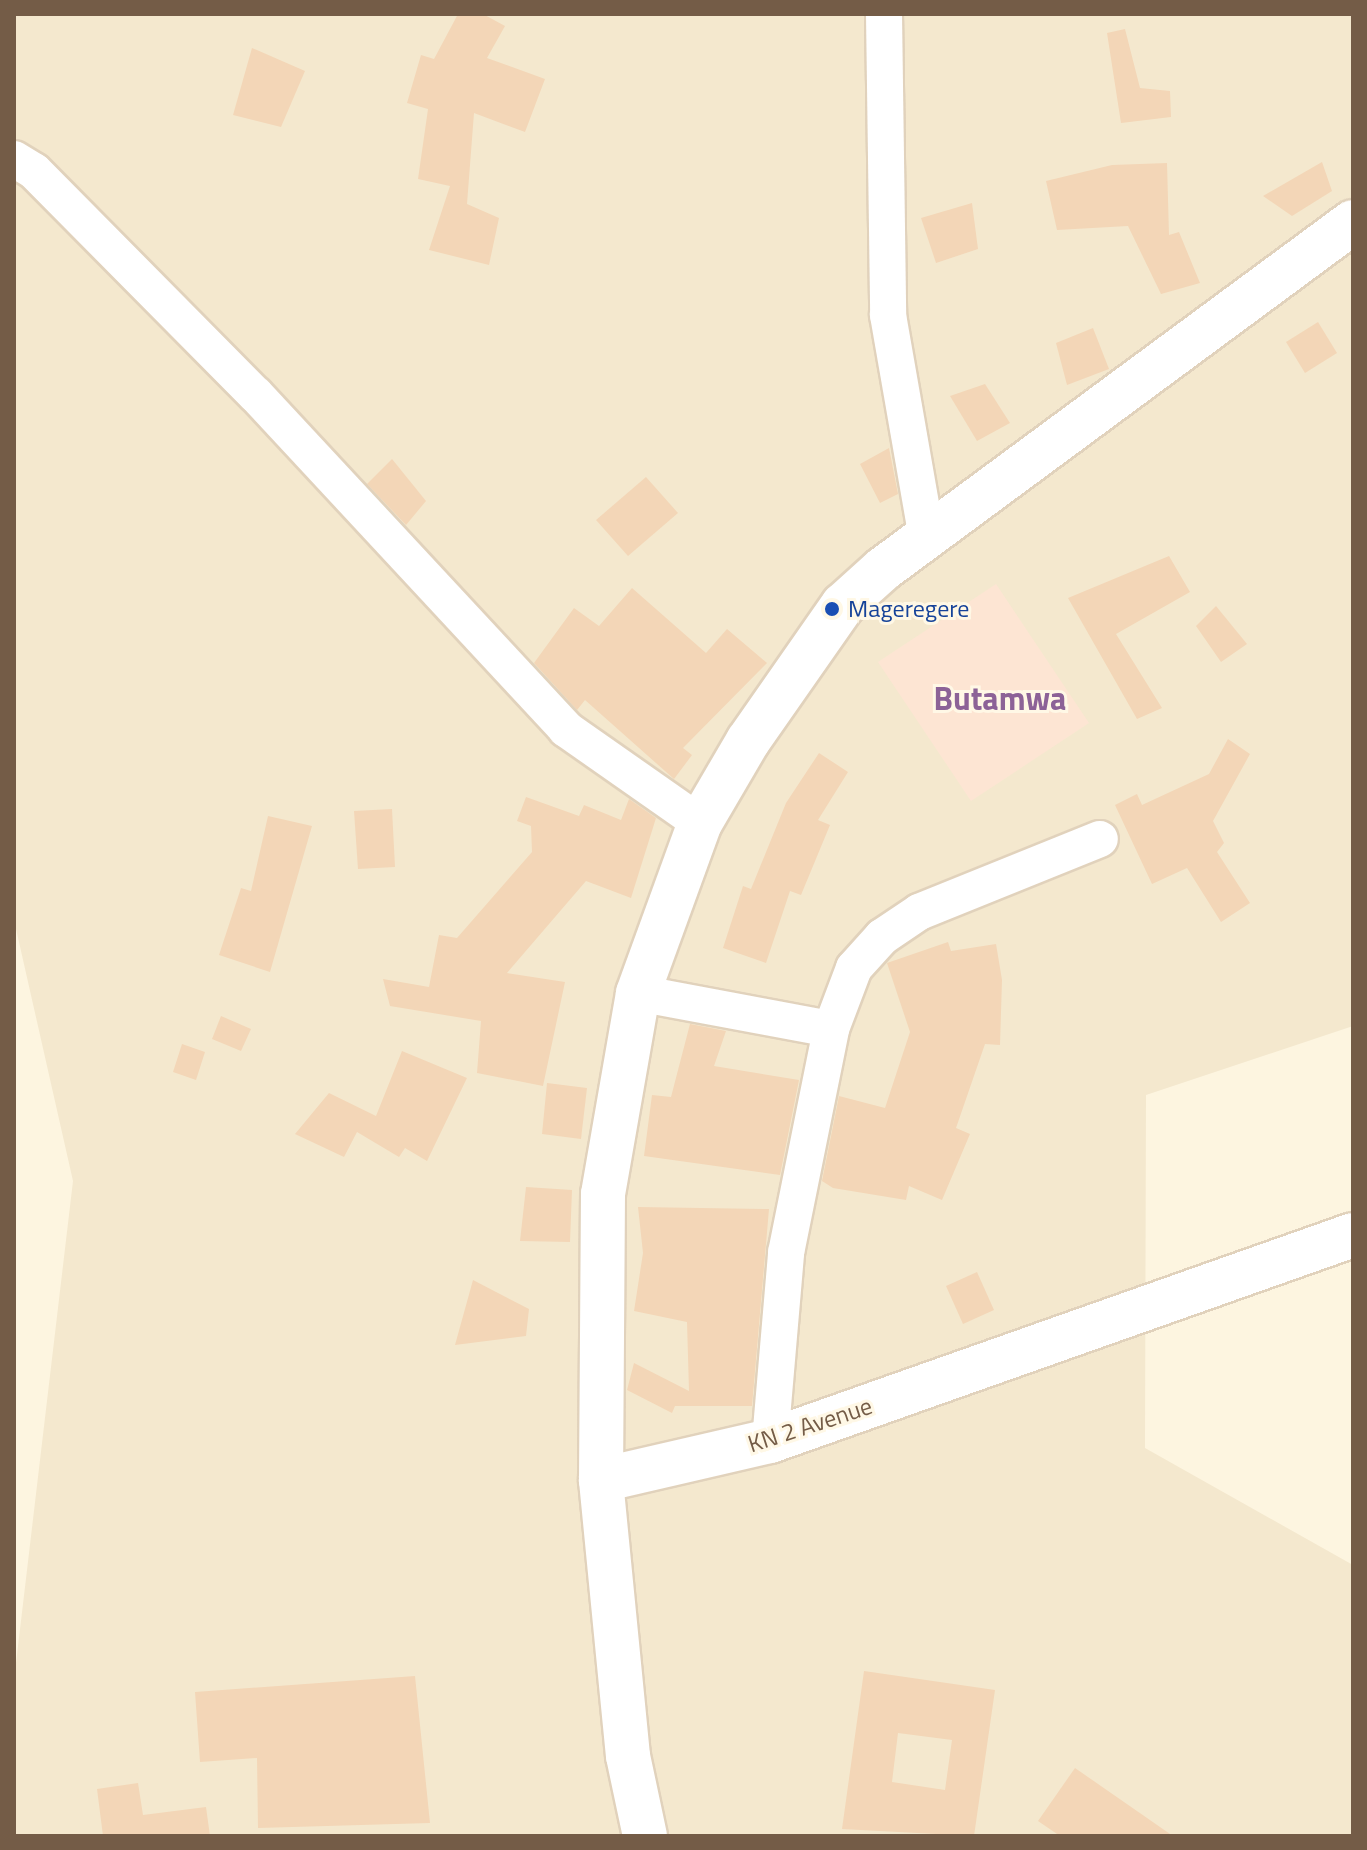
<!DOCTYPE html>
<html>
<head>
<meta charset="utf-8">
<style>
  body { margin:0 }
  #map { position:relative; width:1367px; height:1850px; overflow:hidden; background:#fdf5e0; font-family:"Titillium Web",sans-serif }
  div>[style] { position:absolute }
  .residential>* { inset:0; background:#f4e8ce }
  .commercial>* { inset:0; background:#fde5d3 }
  .building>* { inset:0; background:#f3d6b7 }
  .roads { filter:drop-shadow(2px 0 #e1d2bc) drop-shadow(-2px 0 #e1d2bc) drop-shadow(0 2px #e1d2bc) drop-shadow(0 -2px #e1d2bc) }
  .minor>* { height:36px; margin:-18px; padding:0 18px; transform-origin:18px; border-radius:18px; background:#fff }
  .tertiary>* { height:44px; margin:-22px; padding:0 22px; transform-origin:22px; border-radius:22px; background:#fff }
  .secondary>* { height:44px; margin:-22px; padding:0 22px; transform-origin:22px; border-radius:22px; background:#fff }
  .dots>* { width:22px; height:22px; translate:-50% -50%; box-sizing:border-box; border:4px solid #fff8e6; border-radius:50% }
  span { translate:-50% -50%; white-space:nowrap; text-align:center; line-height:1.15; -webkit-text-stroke:6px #fff8e6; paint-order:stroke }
  .transit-label { font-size:24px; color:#164399 }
  .left { translate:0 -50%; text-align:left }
  .street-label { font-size:24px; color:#745c47 }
  .district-label { font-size:32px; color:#8c6297; font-weight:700 }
  .frame { position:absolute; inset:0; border:16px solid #745c47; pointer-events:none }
</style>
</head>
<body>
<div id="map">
  <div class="residential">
    <i style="clip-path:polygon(14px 14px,1353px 14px,1353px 1026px,1146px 1095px,1145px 1448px,1353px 1565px,1353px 1836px,14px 1836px,14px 1680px,73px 1181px,14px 920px)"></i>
  </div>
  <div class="commercial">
    <i style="clip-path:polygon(996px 584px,1089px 723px,971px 801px,878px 662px)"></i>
  </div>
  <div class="building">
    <i style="clip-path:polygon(458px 14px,483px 14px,505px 26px,487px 58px,545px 79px,525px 132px,474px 113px,467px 204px,499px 218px,489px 265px,429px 250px,450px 186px,418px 179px,428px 109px,407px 103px,421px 55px,434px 59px)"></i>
    <i style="clip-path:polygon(1125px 29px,1140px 88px,1170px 91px,1171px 117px,1121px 123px,1107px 33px)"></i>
    <i style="clip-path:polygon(252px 48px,305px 71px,281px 127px,233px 115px)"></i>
    <i style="clip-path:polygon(1322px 162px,1332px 191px,1292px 216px,1263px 196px)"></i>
    <i style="clip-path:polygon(1167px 163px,1169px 235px,1179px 232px,1200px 283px,1161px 294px,1128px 226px,1057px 230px,1046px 181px,1112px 165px)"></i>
    <i style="clip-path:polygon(972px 203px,978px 249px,936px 263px,921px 218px)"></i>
    <i style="clip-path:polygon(1318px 322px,1337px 353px,1305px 373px,1286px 342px)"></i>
    <i style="clip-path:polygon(1093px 328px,1109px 369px,1067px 385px,1056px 343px)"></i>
    <i style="clip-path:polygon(985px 384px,1010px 423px,977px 441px,950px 396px)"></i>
    <i style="clip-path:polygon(889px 448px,898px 494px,880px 503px,860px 464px)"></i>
    <i style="clip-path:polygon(392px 459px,426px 501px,406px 525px,367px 484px)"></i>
    <i style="clip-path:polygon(646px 477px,678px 513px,628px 556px,596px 520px)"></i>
    <i style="clip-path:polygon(1169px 556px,1190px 592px,1116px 634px,1162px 708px,1137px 719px,1068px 598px)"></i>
    <i style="clip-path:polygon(632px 588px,706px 653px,727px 629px,767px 663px,683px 748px,692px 755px,674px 779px,585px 700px,577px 710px,534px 663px,574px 608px,599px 626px)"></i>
    <i style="clip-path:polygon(1216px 606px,1247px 644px,1221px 662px,1196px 626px)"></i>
    <i style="clip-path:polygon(1228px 739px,1250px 754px,1213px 821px,1224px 843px,1217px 852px,1250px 903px,1221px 922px,1187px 868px,1152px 884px,1115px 805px,1137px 794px,1142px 805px,1209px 774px)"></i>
    <i style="clip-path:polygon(819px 753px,848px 772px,818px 820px,830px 825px,801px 895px,790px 891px,766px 963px,723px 948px,743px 886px,751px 889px,786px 803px)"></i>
    <i style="clip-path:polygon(526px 797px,579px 816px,584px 805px,621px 820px,629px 799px,656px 818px,631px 898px,586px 881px,507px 973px,565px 982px,543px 1086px,477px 1073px,481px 1021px,390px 1006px,383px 979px,429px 987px,439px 935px,457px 938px,532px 852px,531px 826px,517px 821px)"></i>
    <i style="clip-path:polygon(392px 809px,395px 867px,358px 869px,354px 811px)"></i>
    <i style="clip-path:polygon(268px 816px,312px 826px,270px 972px,219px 955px,241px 888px,251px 891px)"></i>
    <i style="clip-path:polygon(948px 942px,951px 951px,996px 944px,1002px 980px,1000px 1045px,985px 1044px,956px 1128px,970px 1134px,942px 1200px,909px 1186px,906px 1200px,833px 1188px,822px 1181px,839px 1096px,885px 1108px,910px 1032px,887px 963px)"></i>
    <i style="clip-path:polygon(221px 1016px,251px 1029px,241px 1051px,212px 1039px)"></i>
    <i style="clip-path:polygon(690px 1024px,726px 1031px,714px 1066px,799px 1080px,780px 1175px,644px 1156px,652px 1095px,671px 1097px)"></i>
    <i style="clip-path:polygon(182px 1044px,205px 1052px,196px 1080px,173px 1072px)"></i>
    <i style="clip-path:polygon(402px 1051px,467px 1078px,427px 1161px,405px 1148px,399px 1157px,357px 1132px,344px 1157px,295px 1134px,329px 1093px,376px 1116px)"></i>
    <i style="clip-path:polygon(547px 1083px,587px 1088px,581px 1139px,542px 1134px)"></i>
    <i style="clip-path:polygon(526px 1187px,572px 1190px,570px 1242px,520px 1241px)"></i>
    <i style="clip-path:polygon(638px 1207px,769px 1209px,752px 1406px,675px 1406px,672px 1413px,627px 1390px,634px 1363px,689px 1391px,687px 1322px,634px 1311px,643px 1253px)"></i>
    <i style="clip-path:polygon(977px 1272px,994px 1310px,963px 1324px,946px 1286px)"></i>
    <i style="clip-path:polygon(473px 1280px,529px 1309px,526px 1336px,455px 1345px)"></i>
    <i style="clip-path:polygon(evenodd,864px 1671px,995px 1690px,974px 1836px,842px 1829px,864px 1671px,898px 1733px,952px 1740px,945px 1790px,892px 1782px,898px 1733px)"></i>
    <i style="clip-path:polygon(415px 1676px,430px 1823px,258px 1828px,257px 1758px,200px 1762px,195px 1692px)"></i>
    <i style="clip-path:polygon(1075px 1768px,1173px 1836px,1060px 1836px,1038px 1821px)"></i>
    <i style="clip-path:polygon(138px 1783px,143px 1815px,206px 1807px,210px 1836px,103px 1836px,97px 1789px)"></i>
  </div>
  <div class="roads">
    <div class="minor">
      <i style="left:884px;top:14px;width:301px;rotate:89.2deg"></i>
      <i style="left:888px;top:315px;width:226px;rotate:80.1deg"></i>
      <i style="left:14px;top:159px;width:23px;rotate:31deg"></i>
      <i style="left:34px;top:171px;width:315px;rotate:45.3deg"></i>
      <i style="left:256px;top:395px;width:456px;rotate:47.1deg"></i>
      <i style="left:566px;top:729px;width:164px;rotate:35deg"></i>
      <i style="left:638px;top:993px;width:196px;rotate:10.6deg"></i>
      <i style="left:770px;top:1441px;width:189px;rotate:-85.1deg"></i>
      <i style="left:786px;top:1253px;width:228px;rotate:-78.6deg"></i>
      <i style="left:831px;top:1029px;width:65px;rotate:-69.3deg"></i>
      <i style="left:854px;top:968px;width:42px;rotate:-47.9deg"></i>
      <i style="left:882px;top:937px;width:45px;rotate:-34deg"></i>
      <i style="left:919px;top:912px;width:195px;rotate:-22deg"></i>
    </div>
    <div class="tertiary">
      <i style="left:601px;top:1480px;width:286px;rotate:-89.6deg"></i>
      <i style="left:603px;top:1194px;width:204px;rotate:-80.1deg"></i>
      <i style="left:638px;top:993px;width:181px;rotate:-70deg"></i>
      <i style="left:700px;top:823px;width:95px;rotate:-59.7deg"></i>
      <i style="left:748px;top:741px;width:166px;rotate:-55.1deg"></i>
      <i style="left:843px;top:605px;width:54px;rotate:-42deg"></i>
      <i style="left:883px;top:569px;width:584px;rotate:-36.44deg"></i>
    </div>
    <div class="secondary">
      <i style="left:645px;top:1836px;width:82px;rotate:-102deg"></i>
      <i style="left:628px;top:1756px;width:277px;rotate:-95.6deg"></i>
      <i style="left:601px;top:1480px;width:173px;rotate:-13deg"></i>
      <i style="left:770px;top:1441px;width:618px;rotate:-19.46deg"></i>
    </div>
  </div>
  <div class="dots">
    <i style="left:832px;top:609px;background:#1a4fb4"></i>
  </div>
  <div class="transit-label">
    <span class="left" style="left:848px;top:609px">Mageregere</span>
  </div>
  <div class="street-label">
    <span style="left:810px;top:1425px;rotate:-18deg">KN 2 Avenue</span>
  </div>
  <div class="district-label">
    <span style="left:1000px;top:698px">Butamwa</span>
  </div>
  <div class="frame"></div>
</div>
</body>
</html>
